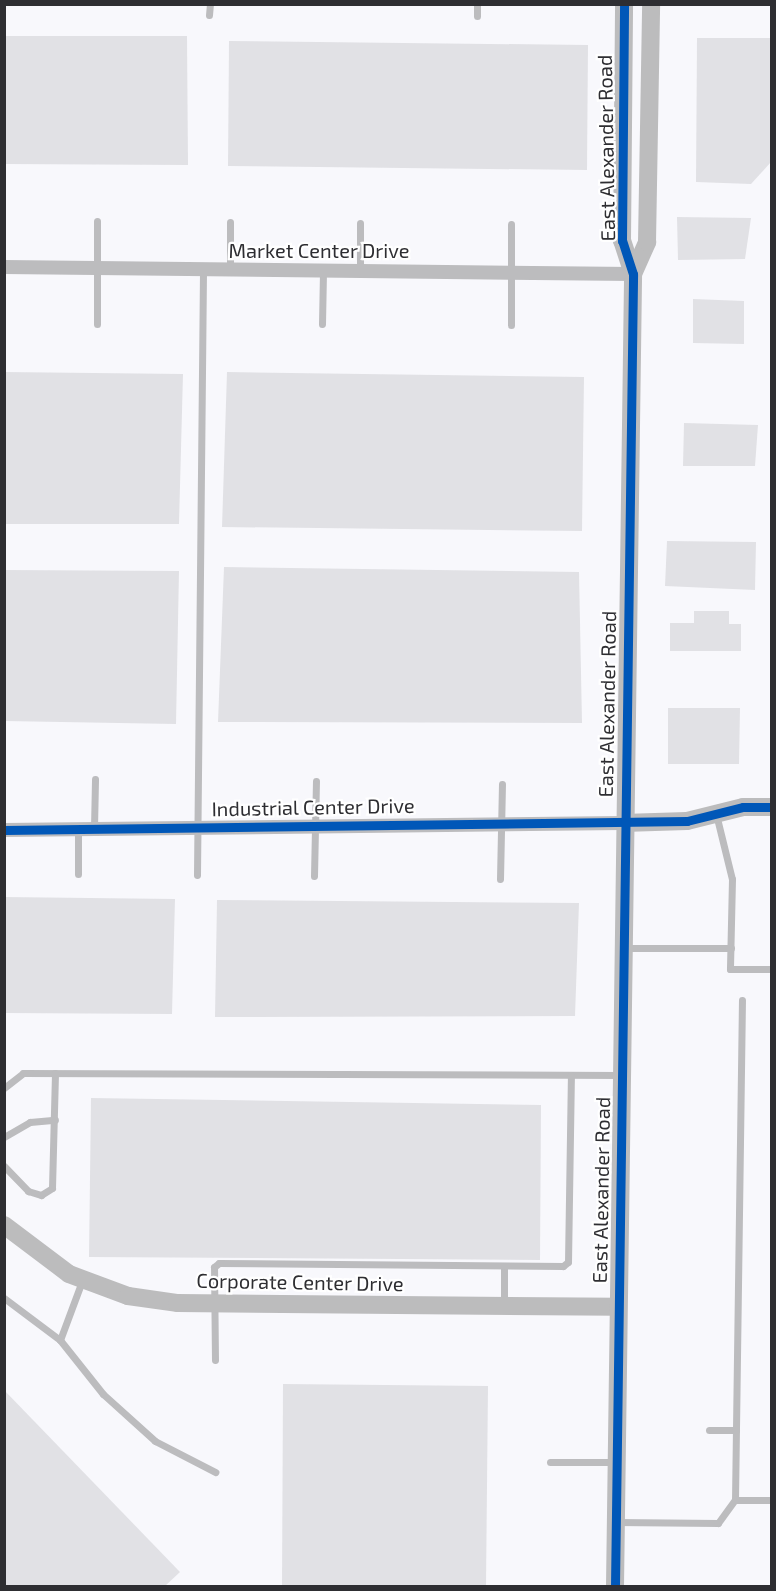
<!DOCTYPE html>
<html>
<head>
<meta charset="utf-8">
<style>
  body { margin:0 }
  #map { position:relative; width:776px; height:1591px; overflow:hidden; background:#f8f8fc; font-family:"Exo 2",sans-serif }
  div>[style] { position:absolute }
  .building>* { inset:0; background:#e1e1e5 }
  .lane>* { height:7px; margin:-3.5px; padding:0 3.5px; transform-origin:3.5px; border-radius:3.5px; background:#bcbcbe }
  .street>* { height:14px; margin:-7px; padding:0 7px; transform-origin:7px; border-radius:7px; background:#bcbcbe }
  .secondary>* { height:18px; margin:-9px; padding:0 9px; transform-origin:9px; border-radius:9px; background:#bcbcbd }
  .cycleway>* { height:9px; margin:-4.5px; padding:0 4.5px; transform-origin:4.5px; border-radius:4.5px; background:#0057b8 }
  span { translate:-50% -50%; white-space:nowrap; text-align:center; line-height:1.15; -webkit-text-stroke:4.5px #fff; paint-order:stroke }
  .street-label { font-size:20px; color:#2e2e32 }
  .frame { position:absolute; inset:0; border:6px solid #2e2e32; pointer-events:none }
</style>
</head>
<body>
<div id="map">
  <div class="building">
    <i style="clip-path:polygon(4px 36px,187px 36px,188px 165px,4px 164px)"></i>
    <i style="clip-path:polygon(697px 38px,771px 38px,771px 162px,751px 184px,696px 182px)"></i>
    <i style="clip-path:polygon(229px 41px,588px 45px,587px 170px,228px 166px)"></i>
    <i style="clip-path:polygon(677px 217px,751px 218px,745px 259px,678px 260px)"></i>
    <i style="clip-path:polygon(693px 299px,744px 301px,744px 344px,693px 343px)"></i>
    <i style="clip-path:polygon(4px 372px,183px 374px,179px 524px,4px 524px)"></i>
    <i style="clip-path:polygon(227px 372px,584px 377px,582px 531px,222px 527px)"></i>
    <i style="clip-path:polygon(684px 423px,758px 425px,755px 466px,683px 466px)"></i>
    <i style="clip-path:polygon(667px 541px,756px 542px,755px 590px,665px 586px)"></i>
    <i style="clip-path:polygon(224px 567px,579px 572px,582px 723px,218px 722px)"></i>
    <i style="clip-path:polygon(4px 570px,179px 571px,176px 724px,4px 721px)"></i>
    <i style="clip-path:polygon(694px 611px,729px 611px,729px 624px,741px 624px,741px 651px,670px 651px,670px 623px,694px 623px)"></i>
    <i style="clip-path:polygon(668px 708px,740px 708px,739px 764px,668px 764px)"></i>
    <i style="clip-path:polygon(4px 897px,175px 899px,172px 1014px,4px 1013px)"></i>
    <i style="clip-path:polygon(217px 900px,579px 903px,575px 1016px,215px 1017px)"></i>
    <i style="clip-path:polygon(91px 1098px,541px 1105px,540px 1260px,89px 1257px)"></i>
    <i style="clip-path:polygon(283px 1384px,488px 1386px,486px 1587px,282px 1587px)"></i>
    <i style="clip-path:polygon(4px 1390px,180px 1572px,164px 1587px,4px 1587px)"></i>
  </div>
  <div class="lane">
    <i style="left:209px;top:15px;width:11px;rotate:-85deg"></i>
    <i style="left:477px;top:16px;width:12px;rotate:-90deg"></i>
    <i style="left:97px;top:221px;width:103px;rotate:90deg"></i>
    <i style="left:230px;top:222px;width:47px;rotate:90deg"></i>
    <i style="left:360px;top:270px;width:47px;rotate:-90deg"></i>
    <i style="left:322px;top:324px;width:54px;rotate:-88.9deg"></i>
    <i style="left:511px;top:325px;width:101px;rotate:-90deg"></i>
    <i style="left:716px;top:814px;width:67px;rotate:76.2deg"></i>
    <i style="left:732px;top:879px;width:90px;rotate:91.3deg"></i>
    <i style="left:730px;top:969px;width:42px"></i>
    <i style="left:94px;top:828px;width:49px;rotate:-88.8deg"></i>
    <i style="left:78px;top:829px;width:45px;rotate:90deg"></i>
    <i style="left:197px;top:875px;width:606px;rotate:-89.43deg"></i>
    <i style="left:314px;top:876px;width:95px;rotate:-88.8deg"></i>
    <i style="left:500px;top:879px;width:95px;rotate:-88.8deg"></i>
    <i style="left:625px;top:948px;width:106px"></i>
    <i style="left:4px;top:1088px;width:24px;rotate:-38deg"></i>
    <i style="left:23px;top:1073px;width:597px;rotate:0.19deg"></i>
    <i style="left:4px;top:1137px;width:30px;rotate:-30deg"></i>
    <i style="left:30px;top:1122px;width:25px;rotate:-5deg"></i>
    <i style="left:4px;top:1166px;width:35px;rotate:46deg"></i>
    <i style="left:28px;top:1191px;width:14px;rotate:17deg"></i>
    <i style="left:41px;top:1195px;width:13px;rotate:-32deg"></i>
    <i style="left:52px;top:1188px;width:115px;rotate:-88.5deg"></i>
    <i style="left:504px;top:1267px;width:39px;rotate:90deg"></i>
    <i style="left:4px;top:1298px;width:70px;rotate:36.9deg"></i>
    <i style="left:60px;top:1340px;width:63px;rotate:-69.6deg"></i>
    <i style="left:60px;top:1340px;width:69px;rotate:51.5deg"></i>
    <i style="left:103px;top:1394px;width:70px;rotate:42.1deg"></i>
    <i style="left:155px;top:1441px;width:68px;rotate:27.3deg"></i>
    <i style="left:215px;top:1360px;width:93px;rotate:-90.6deg"></i>
    <i style="left:214px;top:1267px;width:6px;rotate:-39deg"></i>
    <i style="left:219px;top:1263px;width:344px;rotate:0.5deg"></i>
    <i style="left:563px;top:1266px;width:6px;rotate:-39deg"></i>
    <i style="left:568px;top:1262px;width:187px;rotate:-89.1deg"></i>
    <i style="left:709px;top:1430px;width:27px"></i>
    <i style="left:550px;top:1462px;width:65px"></i>
    <i style="left:735px;top:1500px;width:37px"></i>
    <i style="left:616px;top:1522px;width:102px;rotate:0.6deg"></i>
    <i style="left:718px;top:1523px;width:29px;rotate:-54deg"></i>
    <i style="left:735px;top:1500px;width:500px;rotate:-89.2deg"></i>
  </div>
  <div class="street">
    <i style="left:4px;top:267px;width:629px;rotate:0.64deg"></i>
    <i style="left:4px;top:830px;width:619px;rotate:-0.65deg"></i>
  </div>
  <div class="secondary">
    <i style="left:633px;top:274px;width:35px;rotate:-66deg"></i>
    <i style="left:647px;top:242px;width:238px;rotate:-89deg"></i>
    <i style="left:623px;top:823px;width:64px;rotate:-1.8deg"></i>
    <i style="left:687px;top:821px;width:58px;rotate:-14deg"></i>
    <i style="left:743px;top:807px;width:29px"></i>
    <i style="left:4px;top:1225px;width:81px;rotate:37deg"></i>
    <i style="left:69px;top:1274px;width:63px;rotate:20.4deg"></i>
    <i style="left:128px;top:1296px;width:49px;rotate:8.1deg"></i>
    <i style="left:177px;top:1303px;width:440px;rotate:0.5deg"></i>
    <i style="left:615px;top:1586px;width:1312px;rotate:-89.21deg"></i>
    <i style="left:633px;top:274px;width:35px;rotate:-108deg"></i>
    <i style="left:622px;top:241px;width:237px;rotate:-89.5deg"></i>
  </div>
  <div class="cycleway">
    <i style="left:4px;top:830px;width:683px;rotate:-0.75deg"></i>
    <i style="left:687px;top:821px;width:58px;rotate:-14deg"></i>
    <i style="left:743px;top:807px;width:29px"></i>
    <i style="left:615px;top:1586px;width:1312px;rotate:-89.21deg"></i>
    <i style="left:633px;top:274px;width:35px;rotate:-108deg"></i>
    <i style="left:622px;top:241px;width:237px;rotate:-89.5deg"></i>
  </div>
  <div class="street-label">
    <span style="left:606px;top:148px;rotate:-91deg">East Alexander Road</span>
    <span style="left:319px;top:250px">Market Center Drive</span>
    <span style="left:607px;top:704px;rotate:-89deg">East Alexander Road</span>
    <span style="left:313px;top:807px;rotate:-1deg">Industrial Center Drive</span>
    <span style="left:601px;top:1190px;rotate:-89deg">East Alexander Road</span>
    <span style="left:300px;top:1282px;rotate:1deg">Corporate Center Drive</span>
  </div>
  <div class="frame"></div>
</div>
</body>
</html>
